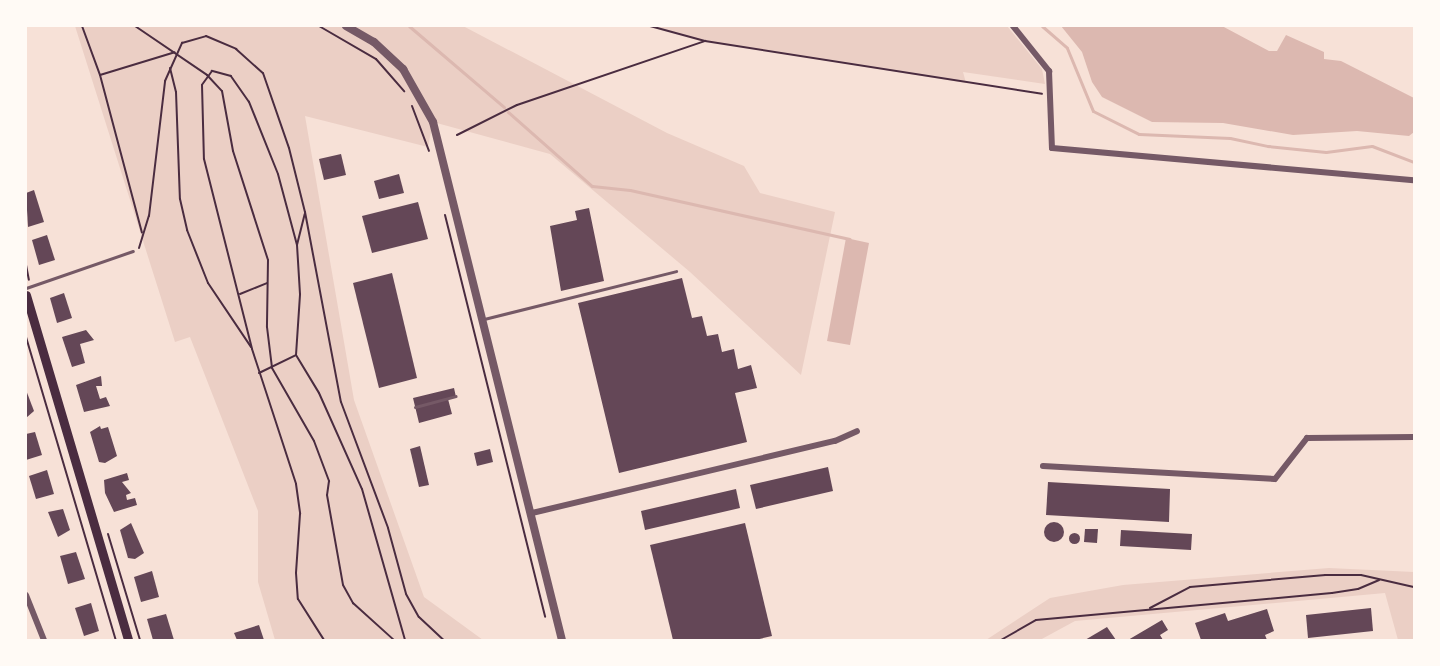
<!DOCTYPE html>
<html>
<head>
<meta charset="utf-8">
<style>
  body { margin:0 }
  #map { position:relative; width:1440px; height:666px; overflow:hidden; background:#f7e1d7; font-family:"IBM Plex Serif",serif }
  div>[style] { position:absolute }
  .green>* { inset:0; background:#ebcfc5 }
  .water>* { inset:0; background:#dcb8b0 }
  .stream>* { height:3px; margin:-1.5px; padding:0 1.5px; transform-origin:1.5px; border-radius:1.5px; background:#dcb8b0 }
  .building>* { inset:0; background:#644757 }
  .round { border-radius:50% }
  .path>* { height:2px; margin:-1px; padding:0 1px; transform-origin:1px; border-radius:1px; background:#4a2c40 }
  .service>* { height:3px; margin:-1.5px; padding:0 1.5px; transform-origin:1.5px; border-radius:1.5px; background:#755966 }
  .minor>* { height:6px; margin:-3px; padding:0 3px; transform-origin:3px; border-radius:3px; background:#755966 }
  .tertiary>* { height:8px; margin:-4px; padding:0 4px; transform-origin:4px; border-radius:4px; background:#755966 }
  .secondary>* { height:9px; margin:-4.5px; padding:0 4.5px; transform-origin:4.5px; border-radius:4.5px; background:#4a2c40 }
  span { translate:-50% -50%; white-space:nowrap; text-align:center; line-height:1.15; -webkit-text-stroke:5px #fffaf5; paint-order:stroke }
  .frame { position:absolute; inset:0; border:27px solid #fffaf5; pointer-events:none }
</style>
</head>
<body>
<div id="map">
  <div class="green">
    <i style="clip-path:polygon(75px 26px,463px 26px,667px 133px,744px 166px,760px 193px,835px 212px,801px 375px,690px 272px,550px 154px,433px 122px,428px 147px,305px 116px,354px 400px,424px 597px,483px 640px,275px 640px,258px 582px,258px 511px,190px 337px,175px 342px)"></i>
    <i style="clip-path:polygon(650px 26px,1007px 26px,1042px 69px,1045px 84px,963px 72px,966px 83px,705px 41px)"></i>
    <i style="clip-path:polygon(1329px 568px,1414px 572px,1414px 639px,1398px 640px,1385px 593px,1075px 621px,1040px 640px,986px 640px,1050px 598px,1123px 585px)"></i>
  </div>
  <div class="water">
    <i style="clip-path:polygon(1061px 26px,1222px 26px,1269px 51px,1277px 51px,1286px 35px,1324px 52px,1324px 59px,1341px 61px,1414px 98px,1414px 132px,1409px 136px,1357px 131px,1293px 135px,1223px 123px,1152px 122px,1102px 97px,1092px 82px,1082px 52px)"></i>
    <i style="clip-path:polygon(846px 238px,869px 243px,850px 345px,827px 341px)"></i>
  </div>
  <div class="stream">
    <i style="left:409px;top:26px;width:125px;rotate:40.5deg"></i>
    <i style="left:1042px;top:26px;width:33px;rotate:41deg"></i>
    <i style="left:1067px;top:48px;width:68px;rotate:67.6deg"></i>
    <i style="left:1093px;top:111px;width:51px;rotate:26.6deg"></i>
    <i style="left:1139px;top:134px;width:91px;rotate:2.5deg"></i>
    <i style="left:1230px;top:138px;width:39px;rotate:12deg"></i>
    <i style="left:1268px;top:146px;width:58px;rotate:5.9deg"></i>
    <i style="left:1326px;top:152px;width:46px;rotate:-7.4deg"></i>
    <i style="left:1372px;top:146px;width:45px;rotate:20.9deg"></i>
    <i style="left:508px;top:112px;width:112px;rotate:41.4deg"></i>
    <i style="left:592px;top:186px;width:38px;rotate:6deg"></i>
    <i style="left:630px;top:190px;width:225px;rotate:12.6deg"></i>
  </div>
  <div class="building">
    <i style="clip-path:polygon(341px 154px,346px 175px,324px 180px,319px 159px)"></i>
    <i style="clip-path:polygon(399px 174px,404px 193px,379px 199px,374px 181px)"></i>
    <i style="clip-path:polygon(34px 190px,44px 222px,28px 227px,26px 193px)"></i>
    <i style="clip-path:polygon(418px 202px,428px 239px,372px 253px,362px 216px)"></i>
    <i style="clip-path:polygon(589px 208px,604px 281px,561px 291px,550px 226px,577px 220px,575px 211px)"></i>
    <i style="clip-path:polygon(47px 235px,55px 260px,39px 265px,32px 240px)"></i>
    <i style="clip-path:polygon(392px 273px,417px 378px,379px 388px,353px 283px)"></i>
    <i style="clip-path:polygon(682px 278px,692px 318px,702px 316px,707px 336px,718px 334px,722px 352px,734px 349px,738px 369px,751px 365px,757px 388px,735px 393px,747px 442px,619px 473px,578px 303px)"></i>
    <i style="clip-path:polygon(64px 293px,72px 318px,57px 323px,50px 298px)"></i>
    <i style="clip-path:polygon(86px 330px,94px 340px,80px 344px,85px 363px,72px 367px,62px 337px)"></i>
    <i style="clip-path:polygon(101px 376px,102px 386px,96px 386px,100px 399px,106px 397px,110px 406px,84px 412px,76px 385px)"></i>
    <i style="clip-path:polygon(454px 388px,456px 397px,448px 399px,452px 414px,419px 423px,413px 398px)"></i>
    <i style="clip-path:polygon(26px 390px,34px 411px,26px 418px)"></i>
    <i style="clip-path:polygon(100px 426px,101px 429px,108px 427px,117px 456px,105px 463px,99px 462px,90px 432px)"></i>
    <i style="clip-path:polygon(35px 432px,42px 455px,26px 460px,26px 434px)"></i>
    <i style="clip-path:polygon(420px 446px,429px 485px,419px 487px,410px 449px)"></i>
    <i style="clip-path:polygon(490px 449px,493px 462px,477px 466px,474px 453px)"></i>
    <i style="clip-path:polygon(828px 467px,833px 491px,756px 509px,750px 485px)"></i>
    <i style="clip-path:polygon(47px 470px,54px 494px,36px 499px,29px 476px)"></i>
    <i style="clip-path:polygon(127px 473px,129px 480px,122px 482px,131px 493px,126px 495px,127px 500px,135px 498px,137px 505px,114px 512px,105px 493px,104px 480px)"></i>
    <i style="clip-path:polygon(1048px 482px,1170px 489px,1169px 522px,1046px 515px)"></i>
    <i style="clip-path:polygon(736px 489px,740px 508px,645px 530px,641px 511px)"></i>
    <i style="clip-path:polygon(63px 509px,70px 530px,58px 537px,48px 512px)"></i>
    <i class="round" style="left:1044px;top:522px;width:20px;height:20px"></i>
    <i style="clip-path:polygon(131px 523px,144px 553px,135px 559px,128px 558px,120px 530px)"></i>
    <i style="clip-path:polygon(745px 523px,772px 636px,755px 640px,673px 640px,650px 545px)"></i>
    <i style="clip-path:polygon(1085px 529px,1098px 529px,1097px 543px,1084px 542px)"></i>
    <i style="clip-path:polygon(1121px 530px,1192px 534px,1191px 550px,1120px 546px)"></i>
    <i class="round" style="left:1068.5px;top:532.5px;width:11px;height:11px"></i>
    <i style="clip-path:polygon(76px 552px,85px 579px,68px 584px,60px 556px)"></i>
    <i style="clip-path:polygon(152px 571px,159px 597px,141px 602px,134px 577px)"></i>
    <i style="clip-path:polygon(91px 603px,99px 631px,84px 636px,75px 608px)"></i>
    <i style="clip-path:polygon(1371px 608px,1373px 631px,1308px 638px,1306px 615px)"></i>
    <i style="clip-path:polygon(1267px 609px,1274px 631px,1265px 635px,1267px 640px,1201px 640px,1195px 623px,1225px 613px,1228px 621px)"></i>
    <i style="clip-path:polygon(166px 614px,174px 640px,153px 640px,147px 619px)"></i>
    <i style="clip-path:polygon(1162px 620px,1168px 630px,1160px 635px,1163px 640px,1128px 640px)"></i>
    <i style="clip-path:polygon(259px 625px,264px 640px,237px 640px,234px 633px)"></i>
    <i style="clip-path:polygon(1107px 627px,1116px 640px,1085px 640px)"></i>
  </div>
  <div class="path">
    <i style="left:82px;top:26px;width:52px;rotate:69.8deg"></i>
    <i style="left:100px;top:75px;width:163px;rotate:75.1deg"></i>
    <i style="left:135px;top:26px;width:87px;rotate:34.2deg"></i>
    <i style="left:207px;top:75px;width:22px;rotate:47deg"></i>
    <i style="left:222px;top:91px;width:61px;rotate:79.6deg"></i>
    <i style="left:233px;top:151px;width:114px;rotate:72.2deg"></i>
    <i style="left:268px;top:260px;width:67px;rotate:90.9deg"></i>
    <i style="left:267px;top:327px;width:41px;rotate:83deg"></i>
    <i style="left:272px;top:368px;width:84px;rotate:60.1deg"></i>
    <i style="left:314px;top:441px;width:43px;rotate:69.4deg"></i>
    <i style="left:329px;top:481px;width:14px;rotate:98deg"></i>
    <i style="left:327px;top:495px;width:91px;rotate:79.9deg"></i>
    <i style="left:343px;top:585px;width:21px;rotate:61deg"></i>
    <i style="left:353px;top:603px;width:55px;rotate:42.1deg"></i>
    <i style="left:319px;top:26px;width:66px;rotate:30.1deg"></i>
    <i style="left:376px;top:59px;width:43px;rotate:48.8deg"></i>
    <i style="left:650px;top:26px;width:57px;rotate:15.3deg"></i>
    <i style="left:705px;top:41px;width:341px;rotate:8.9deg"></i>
    <i style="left:170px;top:68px;width:25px;rotate:76deg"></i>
    <i style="left:176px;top:92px;width:107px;rotate:87.9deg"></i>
    <i style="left:180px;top:199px;width:32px;rotate:77deg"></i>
    <i style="left:187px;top:230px;width:57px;rotate:68.4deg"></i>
    <i style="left:208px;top:283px;width:77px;rotate:56.1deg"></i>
    <i style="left:100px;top:75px;width:78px;rotate:-17deg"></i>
    <i style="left:412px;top:106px;width:48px;rotate:69.3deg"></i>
    <i style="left:457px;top:135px;width:67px;rotate:-26.6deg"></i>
    <i style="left:517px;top:105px;width:199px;rotate:-18.8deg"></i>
    <i style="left:445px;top:215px;width:414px;rotate:76deg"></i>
    <i style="left:297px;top:245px;width:73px;rotate:-105deg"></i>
    <i style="left:278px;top:174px;width:78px;rotate:-111.9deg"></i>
    <i style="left:249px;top:102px;width:32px;rotate:-125deg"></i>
    <i style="left:231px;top:76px;width:20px;rotate:-165deg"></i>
    <i style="left:212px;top:71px;width:17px;rotate:126deg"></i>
    <i style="left:202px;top:85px;width:74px;rotate:88.5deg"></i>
    <i style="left:204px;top:159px;width:196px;rotate:75.8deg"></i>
    <i style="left:252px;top:349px;width:142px;rotate:71.9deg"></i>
    <i style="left:296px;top:484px;width:30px;rotate:82deg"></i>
    <i style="left:300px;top:514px;width:59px;rotate:93.9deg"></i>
    <i style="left:296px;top:573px;width:26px;rotate:86deg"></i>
    <i style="left:298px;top:599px;width:49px;rotate:57.6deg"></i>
    <i style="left:139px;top:248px;width:34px;rotate:-73deg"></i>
    <i style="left:149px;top:216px;width:136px;rotate:-83.2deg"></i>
    <i style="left:165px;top:81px;width:42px;rotate:-65.9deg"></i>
    <i style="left:182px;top:43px;width:25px;rotate:-16deg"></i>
    <i style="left:206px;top:36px;width:33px;rotate:23deg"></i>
    <i style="left:236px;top:49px;width:36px;rotate:42deg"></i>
    <i style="left:263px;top:73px;width:79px;rotate:70.9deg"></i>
    <i style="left:289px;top:148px;width:66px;rotate:76deg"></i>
    <i style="left:305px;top:212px;width:193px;rotate:79.3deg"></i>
    <i style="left:341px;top:402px;width:134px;rotate:69.5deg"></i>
    <i style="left:388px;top:528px;width:68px;rotate:74.7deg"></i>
    <i style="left:406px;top:594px;width:26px;rotate:61deg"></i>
    <i style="left:419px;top:617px;width:34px;rotate:43deg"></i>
    <i style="left:26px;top:265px;width:15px;rotate:79deg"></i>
    <i style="left:240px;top:294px;width:29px;rotate:-22deg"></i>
    <i style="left:26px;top:337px;width:316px;rotate:73.5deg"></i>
    <i style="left:296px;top:355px;width:44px;rotate:58.8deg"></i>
    <i style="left:319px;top:393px;width:105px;rotate:65.9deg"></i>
    <i style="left:362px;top:489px;width:157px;rotate:74.1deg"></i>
    <i style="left:259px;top:373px;width:41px;rotate:-25.9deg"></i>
    <i style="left:296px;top:355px;width:61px;rotate:-86.2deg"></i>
    <i style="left:300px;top:294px;width:49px;rotate:-93.5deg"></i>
    <i style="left:297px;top:245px;width:32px;rotate:-76deg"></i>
    <i style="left:108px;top:534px;width:111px;rotate:73.2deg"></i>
    <i style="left:1150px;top:608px;width:45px;rotate:-27.7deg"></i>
    <i style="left:1190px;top:587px;width:136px;rotate:-5.1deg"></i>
    <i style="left:1325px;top:575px;width:36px"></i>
    <i style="left:1361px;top:575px;width:54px;rotate:12.8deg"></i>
    <i style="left:1001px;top:640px;width:40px;rotate:-29.7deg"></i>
    <i style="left:1036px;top:620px;width:297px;rotate:-5.2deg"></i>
    <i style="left:1332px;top:593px;width:26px;rotate:-9deg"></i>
    <i style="left:1358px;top:589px;width:23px;rotate:-23deg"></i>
  </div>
  <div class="service">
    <i style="left:26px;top:288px;width:113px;rotate:-19.1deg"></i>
    <i style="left:484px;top:319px;width:198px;rotate:-14deg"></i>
    <i style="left:415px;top:407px;width:42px;rotate:-15deg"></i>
  </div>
  <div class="minor">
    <i style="left:1013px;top:26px;width:58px;rotate:51.3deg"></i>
    <i style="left:1049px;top:71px;width:77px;rotate:87.8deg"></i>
    <i style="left:1052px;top:148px;width:363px;rotate:5.1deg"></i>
    <i style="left:1043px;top:466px;width:232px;rotate:3.2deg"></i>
    <i style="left:1275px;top:479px;width:52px;rotate:-52deg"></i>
    <i style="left:1307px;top:438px;width:107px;rotate:-0.5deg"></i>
    <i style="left:532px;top:513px;width:311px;rotate:-13.4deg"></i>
    <i style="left:835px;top:441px;width:24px;rotate:-24deg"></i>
    <i style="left:26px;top:595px;width:48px;rotate:68.2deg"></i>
  </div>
  <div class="tertiary">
    <i style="left:346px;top:26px;width:32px;rotate:30deg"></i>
    <i style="left:374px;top:42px;width:40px;rotate:43deg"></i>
    <i style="left:403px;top:69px;width:61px;rotate:60.5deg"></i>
    <i style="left:433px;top:122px;width:534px;rotate:76.02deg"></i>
  </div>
  <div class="secondary">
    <i style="left:26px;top:295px;width:360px;rotate:73.5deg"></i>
  </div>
  <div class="frame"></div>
</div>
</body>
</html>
